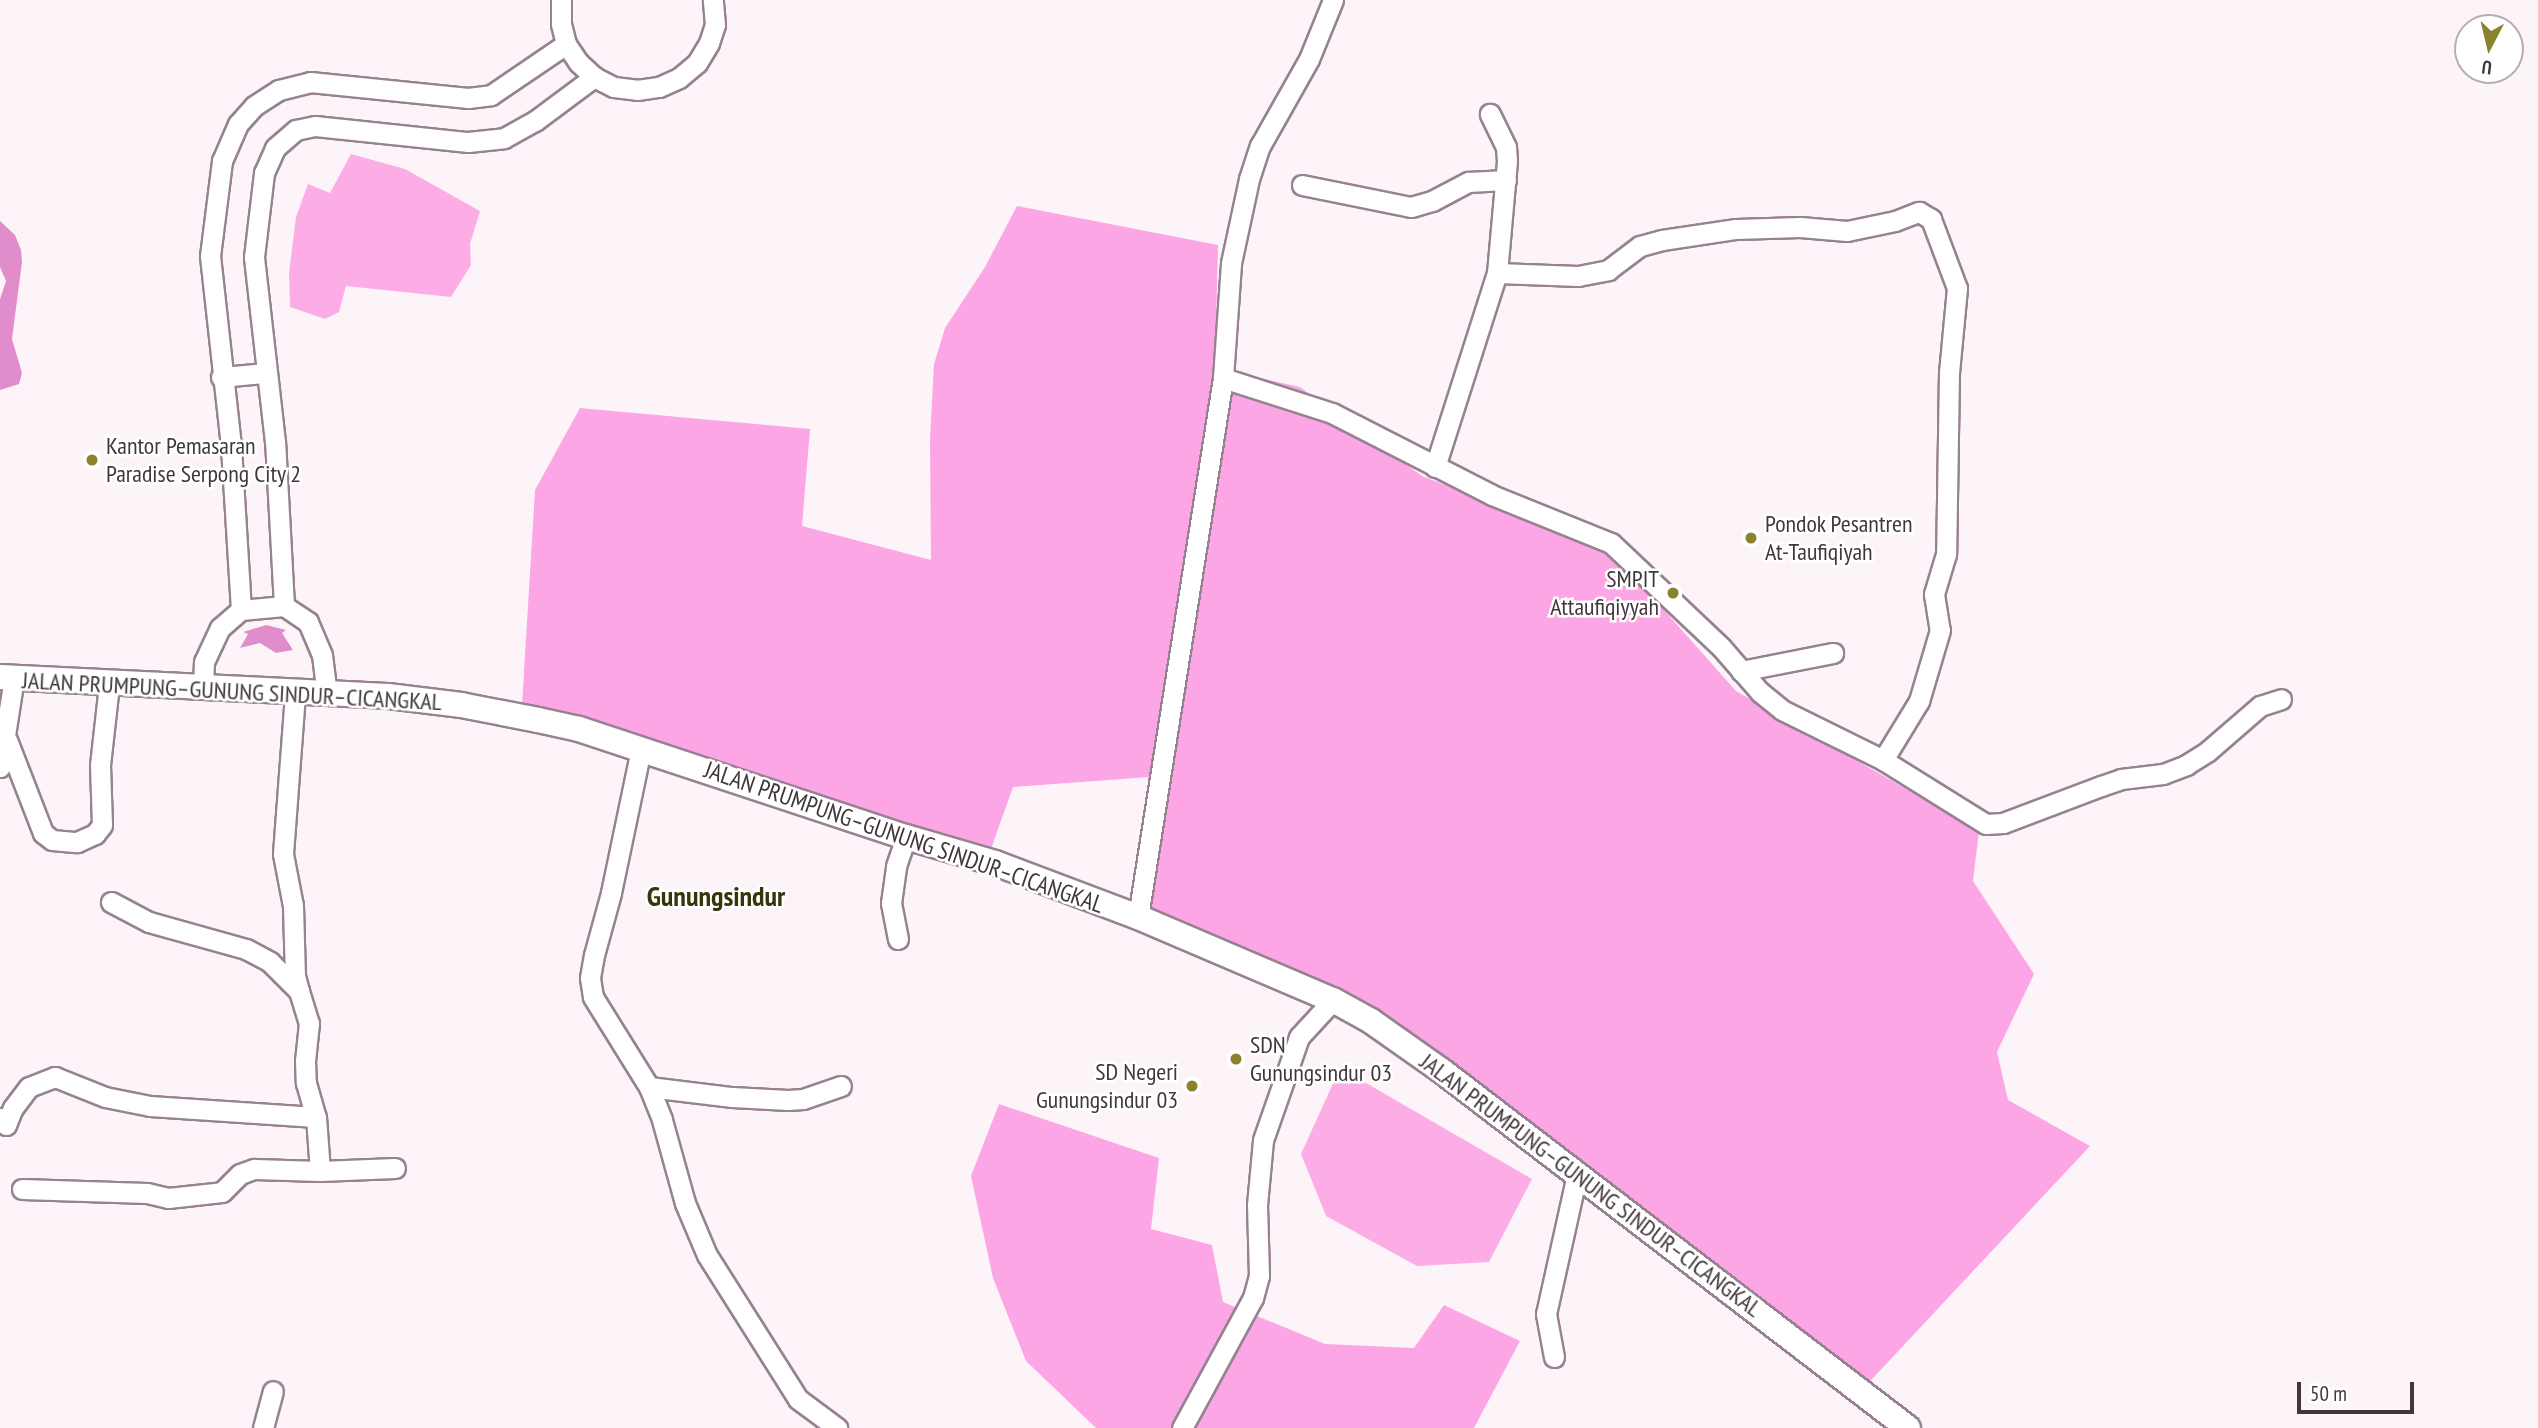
<!DOCTYPE html>
<html>
<head>
<meta charset="utf-8">
<style>
  body { margin:0 }
  #map { position:relative; width:2538px; height:1428px; overflow:hidden; background:#fdf4fa; font-family:"PT Sans Narrow",sans-serif }
  div>[style] { position:absolute }
  .green>* { inset:0; background:#fcade6 }
  .forest>* { inset:0; background:#fca6e5 }
  .water>* { inset:0; background:#e18dcb }
  .roads { filter:drop-shadow(2px 0 #968290) drop-shadow(-2px 0 #968290) drop-shadow(0 2px #968290) drop-shadow(0 -2px #968290) }
  .minor>* { height:19px; margin:-9.5px; padding:0 9.5px; transform-origin:9.5px; border-radius:9.5px; background:#fff }
  .major>* { height:24px; margin:-12px; padding:0 12px; transform-origin:12px; border-radius:12px; background:#fff }
  .dots>* { width:19px; height:19px; translate:-50% -50%; box-sizing:border-box; border:4px solid #fff; border-radius:50% }
  span { translate:-50% -50%; white-space:nowrap; text-align:center; line-height:1.15; -webkit-text-stroke:5px #fff; paint-order:stroke }
  .poi-label { font-size:24px; color:#40373d }
  .left { translate:0 -50%; text-align:left }
  .right { translate:-100% -50%; text-align:right }
  .street-label { font-size:24px; color:#40373d }
  .quarter-label { font-size:28px; color:#39350b; font-weight:700 }
  .north { position:absolute; left:2454px; top:14px; width:70px; height:70px; box-sizing:border-box; background:#fff; border:2px solid #b3afb1; border-radius:50%; rotate:187deg; font-size:19px; font-weight:700; line-height:28px; text-align:center; color:#40373d }
  .north::after { content:''; display:block; margin:auto; width:24px; height:32px; background:#8a832b; clip-path:polygon(50% 0,100% 100%,50% 72%,0 100%) }
  .scale { position:absolute; left:2297px; top:1382px; width:117px; height:32px; box-sizing:border-box; border:4px solid #40373d; border-top:0; padding-left:9px; font-size:21px; line-height:24px; white-space:nowrap; color:#40373d; -webkit-text-stroke:5px #fff; paint-order:stroke }
</style>
</head>
<body>
<div id="map">
  <div class="green">
    <i style="clip-path:polygon(351px 154px,405px 169px,480px 211px,470px 244px,471px 265px,451px 297px,346px 286px,339px 312px,325px 319px,290px 307px,289px 273px,296px 217px,308px 184px,330px 193px)"></i>
    <i style="clip-path:polygon(1340px 1068px,1532px 1179px,1489px 1262px,1417px 1266px,1326px 1216px,1301px 1154px)"></i>
  </div>
  <div class="forest">
    <i style="clip-path:polygon(1017px 206px,1218px 245px,1215px 368px,1300px 387px,1422px 476px,1608px 547px,1736px 691px,1979px 831px,1973px 881px,2034px 974px,1997px 1052px,2008px 1100px,2090px 1146px,1860px 1392px,1347px 1009px,1128px 918px,1150px 777px,1013px 787px,986px 863px,522px 705px,535px 490px,580px 408px,810px 429px,802px 526px,931px 560px,930px 439px,934px 364px,945px 328px,985px 267px)"></i>
    <i style="clip-path:polygon(999px 1104px,1159px 1158px,1151px 1229px,1212px 1245px,1223px 1302px,1325px 1344px,1414px 1348px,1444px 1305px,1520px 1341px,1474px 1428px,1096px 1428px,1026px 1361px,993px 1278px,971px 1176px)"></i>
  </div>
  <div class="water">
    <i style="clip-path:polygon(0 221px,15px 235px,21px 250px,22px 262px,12px 339px,22px 373px,19px 384px,0 390px,0 299px,6px 281px,0 267px)"></i>
    <i style="clip-path:polygon(266px 625px,286px 630px,282px 633px,293px 650px,276px 653px,260px 643px,240px 648px,248px 634px,243px 632px)"></i>
  </div>
  <div class="roads">
    <div class="minor">
      <i style="left:561px;top:0;width:24px;rotate:90deg"></i>
      <i style="left:561px;top:24px;width:21px;rotate:76deg"></i>
      <i style="left:566px;top:44px;width:22px;rotate:56deg"></i>
      <i style="left:578px;top:62px;width:22px;rotate:43deg"></i>
      <i style="left:594px;top:77px;width:22px;rotate:27deg"></i>
      <i style="left:614px;top:87px;width:23px;rotate:7deg"></i>
      <i style="left:637px;top:90px;width:22px;rotate:-8deg"></i>
      <i style="left:659px;top:87px;width:22px;rotate:-24deg"></i>
      <i style="left:679px;top:78px;width:23px;rotate:-40deg"></i>
      <i style="left:697px;top:63px;width:23px;rotate:-59deg"></i>
      <i style="left:709px;top:43px;width:19px;rotate:-72deg"></i>
      <i style="left:715px;top:25px;width:25px;rotate:-95deg"></i>
      <i style="left:1302px;top:185px;width:111px;rotate:11.4deg"></i>
      <i style="left:1411px;top:207px;width:22px;rotate:-16deg"></i>
      <i style="left:1432px;top:201px;width:41px;rotate:-27.8deg"></i>
      <i style="left:1468px;top:182px;width:38px;rotate:-3deg"></i>
      <i style="left:1497px;top:273px;width:81px;rotate:2.1deg"></i>
      <i style="left:1578px;top:276px;width:31px;rotate:-11deg"></i>
      <i style="left:1608px;top:270px;width:40px;rotate:-37deg"></i>
      <i style="left:1640px;top:246px;width:23px;rotate:-15deg"></i>
      <i style="left:1662px;top:240px;width:75px;rotate:-8.5deg"></i>
      <i style="left:1736px;top:229px;width:64px;rotate:-1.8deg"></i>
      <i style="left:1800px;top:227px;width:47px;rotate:4.9deg"></i>
      <i style="left:1847px;top:231px;width:49px;rotate:-11.8deg"></i>
      <i style="left:1895px;top:221px;width:26px;rotate:-21deg"></i>
      <i style="left:1919px;top:212px;width:14px;rotate:30deg"></i>
      <i style="left:1931px;top:219px;width:74px;rotate:69.4deg"></i>
      <i style="left:1957px;top:288px;width:84px;rotate:95.4deg"></i>
      <i style="left:1949px;top:372px;width:182px;rotate:90.9deg"></i>
      <i style="left:1946px;top:554px;width:42px;rotate:106.7deg"></i>
      <i style="left:1934px;top:594px;width:36px;rotate:81deg"></i>
      <i style="left:1940px;top:630px;width:74px;rotate:106.5deg"></i>
      <i style="left:1919px;top:701px;width:69px;rotate:121.4deg"></i>
      <i style="left:221px;top:377px;width:44px;rotate:-5.2deg"></i>
      <i style="left:1223px;top:378px;width:114px;rotate:17.8deg"></i>
      <i style="left:1332px;top:413px;width:180px;rotate:27.1deg"></i>
      <i style="left:1492px;top:495px;width:128px;rotate:22deg"></i>
      <i style="left:1611px;top:543px;width:151px;rotate:43.4deg"></i>
      <i style="left:1721px;top:647px;width:60px;rotate:49.1deg"></i>
      <i style="left:1760px;top:692px;width:28px;rotate:39deg"></i>
      <i style="left:1782px;top:710px;width:113px;rotate:26.3deg"></i>
      <i style="left:1883px;top:760px;width:121px;rotate:31.9deg"></i>
      <i style="left:1986px;top:824px;width:17px;rotate:-3deg"></i>
      <i style="left:2003px;top:823px;width:105px;rotate:-20.7deg"></i>
      <i style="left:2101px;top:786px;width:21px;rotate:-19deg"></i>
      <i style="left:2121px;top:779px;width:42px;rotate:-6.8deg"></i>
      <i style="left:2163px;top:774px;width:25px;rotate:-21deg"></i>
      <i style="left:2186px;top:765px;width:26px;rotate:-32deg"></i>
      <i style="left:2208px;top:751px;width:69px;rotate:-40.9deg"></i>
      <i style="left:2260px;top:706px;width:22px;rotate:-18deg"></i>
      <i style="left:1435px;top:467px;width:204px;rotate:-72.3deg"></i>
      <i style="left:1497px;top:273px;width:112px;rotate:-84.9deg"></i>
      <i style="left:1507px;top:161px;width:14px;rotate:-94deg"></i>
      <i style="left:1506px;top:147px;width:37px;rotate:-116deg"></i>
      <i style="left:241px;top:610px;width:43px;rotate:-5.3deg"></i>
      <i style="left:1741px;top:671px;width:94px;rotate:-11.1deg"></i>
      <i style="left:203px;top:689px;width:27px;rotate:-88deg"></i>
      <i style="left:204px;top:662px;width:38px;rotate:-65deg"></i>
      <i style="left:220px;top:628px;width:28px;rotate:-41deg"></i>
      <i style="left:241px;top:610px;width:164px;rotate:-93.5deg"></i>
      <i style="left:231px;top:446px;width:191px;rotate:-96.3deg"></i>
      <i style="left:210px;top:256px;width:96px;rotate:-82.8deg"></i>
      <i style="left:222px;top:161px;width:40px;rotate:-66.6deg"></i>
      <i style="left:238px;top:124px;width:24px;rotate:-48deg"></i>
      <i style="left:254px;top:106px;width:30px;rotate:-33deg"></i>
      <i style="left:279px;top:90px;width:32px;rotate:-14deg"></i>
      <i style="left:310px;top:82px;width:159px;rotate:5.8deg"></i>
      <i style="left:468px;top:98px;width:23px;rotate:-7deg"></i>
      <i style="left:491px;top:95px;width:91px;rotate:-34.2deg"></i>
      <i style="left:295px;top:694px;width:160px;rotate:94.3deg"></i>
      <i style="left:283px;top:854px;width:53px;rotate:79.1deg"></i>
      <i style="left:293px;top:906px;width:70px;rotate:88.4deg"></i>
      <i style="left:295px;top:976px;width:16px;rotate:75deg"></i>
      <i style="left:327px;top:695px;width:40px;rotate:-97.1deg"></i>
      <i style="left:322px;top:655px;width:36px;rotate:-113deg"></i>
      <i style="left:308px;top:622px;width:29px;rotate:-146deg"></i>
      <i style="left:284px;top:606px;width:164px;rotate:-93.1deg"></i>
      <i style="left:275px;top:442px;width:186px;rotate:-96.5deg"></i>
      <i style="left:254px;top:257px;width:85px;rotate:-83.2deg"></i>
      <i style="left:264px;top:173px;width:27px;rotate:-66deg"></i>
      <i style="left:275px;top:148px;width:28px;rotate:-41deg"></i>
      <i style="left:296px;top:130px;width:19px;rotate:-12deg"></i>
      <i style="left:315px;top:126px;width:154px;rotate:6deg"></i>
      <i style="left:468px;top:142px;width:36px;rotate:-6deg"></i>
      <i style="left:504px;top:138px;width:35px;rotate:-29deg"></i>
      <i style="left:535px;top:121px;width:74px;rotate:-36.7deg"></i>
      <i style="left:7px;top:740px;width:100px;rotate:68.8deg"></i>
      <i style="left:43px;top:833px;width:11px;rotate:38deg"></i>
      <i style="left:52px;top:840px;width:25px;rotate:5deg"></i>
      <i style="left:77px;top:842px;width:20px;rotate:-24deg"></i>
      <i style="left:95px;top:834px;width:11px;rotate:-52deg"></i>
      <i style="left:102px;top:825px;width:60px;rotate:-91.9deg"></i>
      <i style="left:100px;top:765px;width:81px;rotate:-83.6deg"></i>
      <i style="left:641px;top:749px;width:147px;rotate:101.8deg"></i>
      <i style="left:611px;top:893px;width:64px;rotate:105.3deg"></i>
      <i style="left:594px;top:955px;width:23px;rotate:100deg"></i>
      <i style="left:590px;top:978px;width:19px;rotate:81deg"></i>
      <i style="left:593px;top:997px;width:106px;rotate:58.1deg"></i>
      <i style="left:649px;top:1087px;width:35px;rotate:68deg"></i>
      <i style="left:662px;top:1120px;width:86px;rotate:74.5deg"></i>
      <i style="left:685px;top:1203px;width:56px;rotate:67.1deg"></i>
      <i style="left:707px;top:1255px;width:170px;rotate:57.7deg"></i>
      <i style="left:798px;top:1399px;width:49px;rotate:36.6deg"></i>
      <i style="left:0;top:767px;width:90px;rotate:-81.1deg"></i>
      <i style="left:111px;top:902px;width:43px;rotate:27.8deg"></i>
      <i style="left:149px;top:922px;width:101px;rotate:15.6deg"></i>
      <i style="left:246px;top:949px;width:27px;rotate:28deg"></i>
      <i style="left:270px;top:962px;width:41px;rotate:45deg"></i>
      <i style="left:299px;top:991px;width:34px;rotate:73deg"></i>
      <i style="left:309px;top:1023px;width:37px;rotate:96deg"></i>
      <i style="left:305px;top:1060px;width:23px;rotate:88deg"></i>
      <i style="left:306px;top:1083px;width:35px;rotate:74deg"></i>
      <i style="left:1138px;top:917px;width:546px;rotate:-81.04deg"></i>
      <i style="left:1223px;top:378px;width:115px;rotate:-86deg"></i>
      <i style="left:1231px;top:263px;width:86px;rotate:-77.9deg"></i>
      <i style="left:1249px;top:179px;width:35px;rotate:-72deg"></i>
      <i style="left:1260px;top:146px;width:100px;rotate:-60.6deg"></i>
      <i style="left:1309px;top:59px;width:64px;rotate:-67.9deg"></i>
      <i style="left:898px;top:939px;width:37px;rotate:-101deg"></i>
      <i style="left:891px;top:903px;width:37px;rotate:-82deg"></i>
      <i style="left:896px;top:866px;width:31px;rotate:-71deg"></i>
      <i style="left:649px;top:1087px;width:84px;rotate:6.9deg"></i>
      <i style="left:732px;top:1097px;width:56px;rotate:3.1deg"></i>
      <i style="left:788px;top:1100px;width:15px;rotate:-4deg"></i>
      <i style="left:803px;top:1099px;width:40px;rotate:-18.9deg"></i>
      <i style="left:0;top:1118px;width:9px;rotate:49deg"></i>
      <i style="left:6px;top:1125px;width:18px;rotate:-68deg"></i>
      <i style="left:13px;top:1108px;width:26px;rotate:-53deg"></i>
      <i style="left:29px;top:1087px;width:28px;rotate:-21deg"></i>
      <i style="left:55px;top:1077px;width:54px;rotate:21.8deg"></i>
      <i style="left:105px;top:1097px;width:46px;rotate:11.3deg"></i>
      <i style="left:150px;top:1106px;width:166px;rotate:3.8deg"></i>
      <i style="left:316px;top:1117px;width:54px;rotate:85.8deg"></i>
      <i style="left:320px;top:1171px;width:75px;rotate:-2.3deg"></i>
      <i style="left:22px;top:1189px;width:125px;rotate:1.8deg"></i>
      <i style="left:147px;top:1193px;width:22px;rotate:13deg"></i>
      <i style="left:168px;top:1198px;width:54px;rotate:-6.3deg"></i>
      <i style="left:222px;top:1192px;width:25px;rotate:-45deg"></i>
      <i style="left:240px;top:1174px;width:15px;rotate:-20deg"></i>
      <i style="left:254px;top:1169px;width:66px;rotate:1.7deg"></i>
      <i style="left:1554px;top:1357px;width:44px;rotate:-100.5deg"></i>
      <i style="left:1546px;top:1314px;width:143px;rotate:-77.5deg"></i>
      <i style="left:263px;top:1428px;width:38px;rotate:-75deg"></i>
      <i style="left:1182px;top:1428px;width:148px;rotate:-61.4deg"></i>
      <i style="left:1253px;top:1298px;width:23px;rotate:-75deg"></i>
      <i style="left:1259px;top:1276px;width:71px;rotate:-91.6deg"></i>
      <i style="left:1257px;top:1205px;width:65px;rotate:-84.7deg"></i>
      <i style="left:1263px;top:1140px;width:109px;rotate:-70.7deg"></i>
      <i style="left:1299px;top:1037px;width:50px;rotate:-47.4deg"></i>
    </div>
    <div class="major">
      <i style="left:0;top:677px;width:388px;rotate:2.8deg"></i>
      <i style="left:388px;top:696px;width:74px;rotate:7deg"></i>
      <i style="left:461px;top:705px;width:78px;rotate:11deg"></i>
      <i style="left:538px;top:720px;width:42px;rotate:12.4deg"></i>
      <i style="left:579px;top:729px;width:344px;rotate:18.3deg"></i>
      <i style="left:906px;top:837px;width:93px;rotate:16.3deg"></i>
      <i style="left:995px;top:863px;width:153px;rotate:20.7deg"></i>
      <i style="left:1138px;top:917px;width:212px;rotate:23.1deg"></i>
      <i style="left:1333px;top:1000px;width:43px;rotate:28.9deg"></i>
      <i style="left:1371px;top:1021px;width:87px;rotate:35.2deg"></i>
      <i style="left:1442px;top:1071px;width:587px;rotate:37.46deg"></i>
    </div>
  </div>
  <div class="dots">
    <i style="left:92px;top:460px;background:#8a832b"></i>
    <i style="left:1751px;top:538px;background:#8a832b"></i>
    <i style="left:1673px;top:593px;background:#8a832b"></i>
    <i style="left:1236px;top:1059px;background:#8a832b"></i>
    <i style="left:1192px;top:1086px;background:#8a832b"></i>
  </div>
  <div class="poi-label">
    <span class="left" style="left:106px;top:460px">Kantor Pemasaran<br>Paradise Serpong City 2</span>
    <span class="left" style="left:1765px;top:538px">Pondok Pesantren<br>At-Taufiqiyah</span>
    <span class="right" style="left:1659px;top:593px">SMPIT<br>Attaufiqiyyah</span>
    <span class="left" style="left:1250px;top:1059px">SDN<br>Gunungsindur 03</span>
    <span class="right" style="left:1178px;top:1086px">SD Negeri<br>Gunungsindur 03</span>
  </div>
  <div class="street-label">
    <span style="left:232px;top:691px;rotate:3deg">JALAN PRUMPUNG–GUNUNG SINDUR–CICANGKAL</span>
    <span style="left:904px;top:837px;rotate:19deg">JALAN PRUMPUNG–GUNUNG SINDUR–CICANGKAL</span>
    <span style="left:1591px;top:1185px;rotate:37deg">JALAN PRUMPUNG–GUNUNG SINDUR–CICANGKAL</span>
  </div>
  <div class="quarter-label">
    <span style="left:716px;top:896px">Gunungsindur</span>
  </div>
  <div class="north">U</div>
  <div class="scale">50 m</div>
</div>
</body>
</html>
